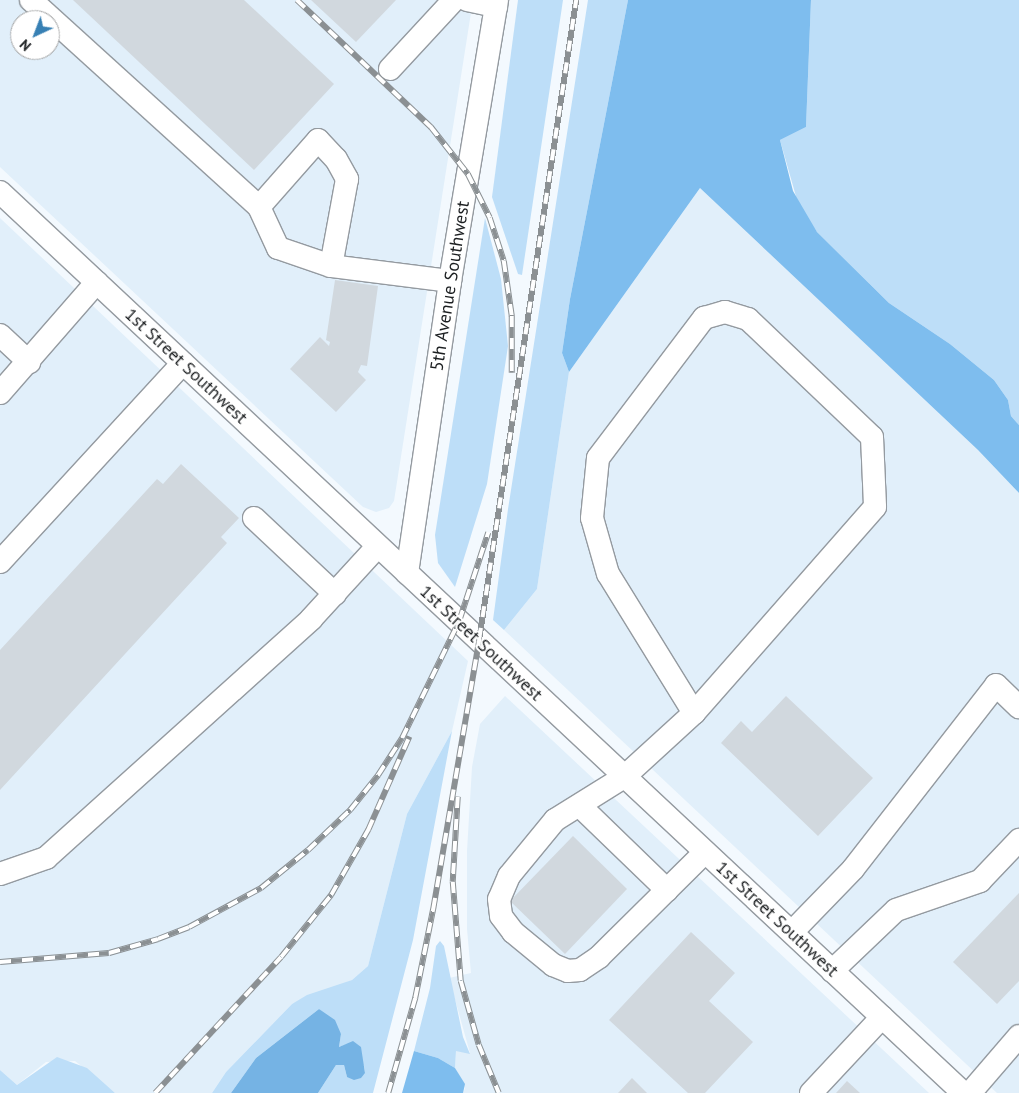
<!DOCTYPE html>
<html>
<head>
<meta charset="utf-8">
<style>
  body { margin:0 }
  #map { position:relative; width:1019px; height:1093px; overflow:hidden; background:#f3f9fe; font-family:"PT Sans",sans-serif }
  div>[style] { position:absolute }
  .built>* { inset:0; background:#e1effa }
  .green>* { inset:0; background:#bddef8 }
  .forest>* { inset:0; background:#7ebdee }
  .water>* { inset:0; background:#75b3e4 }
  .building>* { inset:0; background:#d1d8de }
  .roads { filter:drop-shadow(1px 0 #949aa0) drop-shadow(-1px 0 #949aa0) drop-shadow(0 1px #949aa0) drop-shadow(0 -1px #949aa0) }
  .minor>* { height:22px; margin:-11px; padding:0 11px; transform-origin:11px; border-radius:11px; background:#fff }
  .rail>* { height:5.5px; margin-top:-2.75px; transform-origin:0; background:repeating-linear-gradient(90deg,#fff 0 11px,#8b9093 0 22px); box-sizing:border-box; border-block:1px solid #8b9093 }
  span { translate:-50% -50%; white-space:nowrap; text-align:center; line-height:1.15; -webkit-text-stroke:4px #fff; paint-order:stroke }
  .street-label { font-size:18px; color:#1c1f21 }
  .north { position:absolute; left:10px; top:10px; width:50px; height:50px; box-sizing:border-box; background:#fff; border:1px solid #a4a5a6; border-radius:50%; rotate:223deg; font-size:14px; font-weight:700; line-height:20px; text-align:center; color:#1c1f21 }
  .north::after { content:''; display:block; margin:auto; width:18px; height:22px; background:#3780b4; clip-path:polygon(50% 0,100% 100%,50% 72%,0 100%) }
</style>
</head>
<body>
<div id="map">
  <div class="built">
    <i style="clip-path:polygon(evenodd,0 0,473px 0,394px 501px,389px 508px,376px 512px,363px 507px,0 167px,0 0,20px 20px,50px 20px,50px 50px,20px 50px,20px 20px)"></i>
    <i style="clip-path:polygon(700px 188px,978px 450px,1019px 493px,1019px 1093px,997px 1093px,504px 630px,537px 589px,569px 372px)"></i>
    <i style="clip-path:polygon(0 218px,468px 661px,452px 731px,407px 814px,368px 966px,352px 980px,292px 1004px,226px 1072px,212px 1093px,115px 1093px,75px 1061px,46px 1062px,17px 1085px,0 1070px)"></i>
    <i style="clip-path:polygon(505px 696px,929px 1093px,463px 1093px,465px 1088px,455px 1068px,456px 1050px,470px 1053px,449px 978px,471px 973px,467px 929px,467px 851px,472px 767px,480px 724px)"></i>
  </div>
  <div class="green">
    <i style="clip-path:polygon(518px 0,563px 0,522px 275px,518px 274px,492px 197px)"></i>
    <i style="clip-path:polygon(588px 0,628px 0,570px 299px,562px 353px,569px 372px,537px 589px,504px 630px,493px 620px,508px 509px)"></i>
    <i style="clip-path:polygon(811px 0,1019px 0,1019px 425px,1011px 416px,1008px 400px,994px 380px,950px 344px,889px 303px,817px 232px,799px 207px,780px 140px,806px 127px)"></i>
    <i style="clip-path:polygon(485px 218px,501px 279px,508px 346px,487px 484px,455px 587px,438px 563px,435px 535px)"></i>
    <i style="clip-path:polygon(452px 731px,413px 940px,373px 1093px,318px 1093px,336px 1065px,344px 1065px,347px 1077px,365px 1073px,364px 1066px,347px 1044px,339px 1047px,341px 1034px,319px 1009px,256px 1058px,231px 1093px,212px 1093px,226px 1072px,292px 1004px,307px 995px,352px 980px,368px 966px,407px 814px)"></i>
    <i style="clip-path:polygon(440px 941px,444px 946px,463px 1037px,470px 1054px,456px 1051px,455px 1068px,438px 1058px,414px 1051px,430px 988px,436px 946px)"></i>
    <i style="clip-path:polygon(57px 1057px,87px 1068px,115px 1093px,0 1093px,0 1070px,17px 1085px)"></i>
  </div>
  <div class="forest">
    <i style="clip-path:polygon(628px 0,811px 0,806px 127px,780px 140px,793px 191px,817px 232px,889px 303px,950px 344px,994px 380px,1008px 400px,1011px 416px,1019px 425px,1019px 493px,978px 450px,700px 188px,569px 372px,562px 353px,570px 299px)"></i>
    <i style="clip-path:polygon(414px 1051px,438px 1058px,455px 1068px,465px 1084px,463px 1093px,402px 1093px)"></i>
  </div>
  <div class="water">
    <i style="clip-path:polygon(319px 1009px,335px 1020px,341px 1034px,339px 1047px,353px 1041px,361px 1047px,365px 1073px,361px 1078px,354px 1080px,347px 1077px,344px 1065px,336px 1065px,318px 1093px,231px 1093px,256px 1058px)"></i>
  </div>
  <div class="building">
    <i style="clip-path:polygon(73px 0,244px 0,334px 84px,254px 170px)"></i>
    <i style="clip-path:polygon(311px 0,396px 0,356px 42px)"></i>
    <i style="clip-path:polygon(335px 280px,378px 286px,367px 366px,361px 365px,358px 372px,366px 380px,336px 412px,290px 369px,320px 337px,329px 346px,330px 342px,326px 340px)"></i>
    <i style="clip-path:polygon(181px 464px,239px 518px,221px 537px,227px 543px,0 790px,0 650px,157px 479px,163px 484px)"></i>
    <i style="clip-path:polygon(786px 696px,873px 778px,818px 836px,721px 743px,741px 721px,752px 732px)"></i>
    <i style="clip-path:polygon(573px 836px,627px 889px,565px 954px,510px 901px)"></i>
    <i style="clip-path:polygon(1019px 893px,1019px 981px,997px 1004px,953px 962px)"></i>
    <i style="clip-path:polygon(691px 932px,735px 973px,709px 1001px,753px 1042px,705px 1093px,688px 1093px,609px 1020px)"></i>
    <i style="clip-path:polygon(632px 1078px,647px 1093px,618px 1093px)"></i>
    <i style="clip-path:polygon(847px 1081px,860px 1093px,836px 1093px)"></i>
  </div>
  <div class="roads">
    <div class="minor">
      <i style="left:31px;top:0;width:308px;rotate:42.2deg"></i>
      <i style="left:467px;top:0;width:30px;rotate:12deg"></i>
      <i style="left:390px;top:69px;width:94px;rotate:-47.2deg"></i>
      <i style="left:0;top:192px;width:1319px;rotate:43.09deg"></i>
      <i style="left:331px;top:266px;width:56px;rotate:-161.2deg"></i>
      <i style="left:278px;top:248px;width:45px;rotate:-114.9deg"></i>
      <i style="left:259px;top:207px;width:89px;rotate:-48.6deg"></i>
      <i style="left:318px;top:140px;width:26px;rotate:47deg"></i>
      <i style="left:336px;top:159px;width:23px;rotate:61deg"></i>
      <i style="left:347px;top:179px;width:88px;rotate:100.4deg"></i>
      <i style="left:331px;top:266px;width:120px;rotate:7.2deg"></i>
      <i style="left:0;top:335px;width:40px;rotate:43deg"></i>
      <i style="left:0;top:393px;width:147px;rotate:-48.9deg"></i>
      <i style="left:254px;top:518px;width:111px;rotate:43.2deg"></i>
      <i style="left:0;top:562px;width:270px;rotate:-47.4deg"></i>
      <i style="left:407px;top:573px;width:295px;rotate:-81.6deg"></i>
      <i style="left:450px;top:281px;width:285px;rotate:-80.5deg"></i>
      <i style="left:694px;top:713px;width:163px;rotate:-121.7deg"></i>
      <i style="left:608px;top:574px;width:58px;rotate:-105.9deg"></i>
      <i style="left:592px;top:518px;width:60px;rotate:-84.3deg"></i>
      <i style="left:598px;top:458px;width:176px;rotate:-52.9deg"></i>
      <i style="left:704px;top:318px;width:22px;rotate:-16deg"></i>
      <i style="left:725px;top:312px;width:24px;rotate:17deg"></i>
      <i style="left:748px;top:319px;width:171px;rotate:43.6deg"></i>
      <i style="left:872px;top:437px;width:70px;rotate:87.5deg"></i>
      <i style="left:875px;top:507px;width:274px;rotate:131.3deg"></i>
      <i style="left:694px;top:713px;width:95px;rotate:137.6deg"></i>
      <i style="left:624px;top:777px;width:81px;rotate:148.1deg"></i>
      <i style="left:555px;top:820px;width:72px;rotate:129.4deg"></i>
      <i style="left:509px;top:876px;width:25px;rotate:113deg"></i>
      <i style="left:499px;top:899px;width:17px;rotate:83deg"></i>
      <i style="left:501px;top:916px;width:20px;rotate:53deg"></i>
      <i style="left:513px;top:932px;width:52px;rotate:39.5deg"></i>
      <i style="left:553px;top:965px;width:16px;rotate:22deg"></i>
      <i style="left:568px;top:971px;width:12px;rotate:-5deg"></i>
      <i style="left:580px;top:970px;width:23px;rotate:-34deg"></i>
      <i style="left:599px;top:957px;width:149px;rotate:-44.7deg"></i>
      <i style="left:580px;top:806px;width:121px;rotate:44deg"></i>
      <i style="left:0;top:874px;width:49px;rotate:-19.2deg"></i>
      <i style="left:46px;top:858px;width:357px;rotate:-42deg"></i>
      <i style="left:311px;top:619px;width:99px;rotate:-47.5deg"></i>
      <i style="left:792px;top:932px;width:88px;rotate:-45.9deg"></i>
      <i style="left:853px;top:869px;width:233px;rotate:-52.1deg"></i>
      <i style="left:996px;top:685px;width:32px;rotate:44deg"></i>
      <i style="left:832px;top:971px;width:88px;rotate:-43.6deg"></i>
      <i style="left:896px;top:910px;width:89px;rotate:-19deg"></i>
      <i style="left:980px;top:881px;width:57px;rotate:-46.4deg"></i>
      <i style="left:811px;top:1093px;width:104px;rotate:-46.9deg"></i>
      <i style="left:970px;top:1093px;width:75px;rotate:-49.3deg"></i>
    </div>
  </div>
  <div class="rail">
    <i style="left:297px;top:0;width:185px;rotate:43.5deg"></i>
    <i style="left:431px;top:127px;width:60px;rotate:51.8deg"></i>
    <i style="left:468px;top:174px;width:49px;rotate:63.4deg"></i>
    <i style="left:490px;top:218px;width:45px;rotate:72deg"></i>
    <i style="left:504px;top:261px;width:56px;rotate:81.7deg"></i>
    <i style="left:512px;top:316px;width:57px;rotate:90deg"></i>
    <i style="left:458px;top:797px;width:85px;rotate:93.4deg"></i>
    <i style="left:453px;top:882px;width:99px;rotate:85.4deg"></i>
    <i style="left:461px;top:981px;width:66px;rotate:74.3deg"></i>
    <i style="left:479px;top:1045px;width:52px;rotate:67.4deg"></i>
    <i style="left:0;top:962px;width:109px;rotate:-4.7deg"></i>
    <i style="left:109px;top:953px;width:51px;rotate:-15.9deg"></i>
    <i style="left:158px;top:939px;width:33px;rotate:-21deg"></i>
    <i style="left:189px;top:927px;width:82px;rotate:-28.4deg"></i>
    <i style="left:261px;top:888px;width:60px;rotate:-39deg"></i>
    <i style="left:308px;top:850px;width:58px;rotate:-43.6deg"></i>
    <i style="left:350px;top:810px;width:45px;rotate:-51.3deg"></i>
    <i style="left:378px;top:775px;width:44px;rotate:-57deg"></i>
    <i style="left:402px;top:738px;width:130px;rotate:-64deg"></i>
    <i style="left:459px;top:621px;width:93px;rotate:-71.8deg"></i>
    <i style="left:155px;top:1093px;width:185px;rotate:-47.2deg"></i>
    <i style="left:281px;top:957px;width:80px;rotate:-51.1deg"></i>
    <i style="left:331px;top:895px;width:75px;rotate:-60.4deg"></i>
    <i style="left:368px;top:830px;width:102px;rotate:-66.2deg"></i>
    <i style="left:388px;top:1093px;width:99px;rotate:-74.1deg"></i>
    <i style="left:415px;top:998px;width:91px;rotate:-78.6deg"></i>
    <i style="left:433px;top:909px;width:274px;rotate:-80.3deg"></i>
    <i style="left:479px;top:639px;width:646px;rotate:-81.37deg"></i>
  </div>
  <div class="street-label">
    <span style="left:450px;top:286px;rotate:-81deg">5th Avenue Southwest</span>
    <span style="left:186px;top:366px;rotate:43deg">1st Street Southwest</span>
    <span style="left:481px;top:643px;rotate:43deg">1st Street Southwest</span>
    <span style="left:777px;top:919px;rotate:43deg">1st Street Southwest</span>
  </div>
  <div class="north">N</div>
</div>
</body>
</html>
